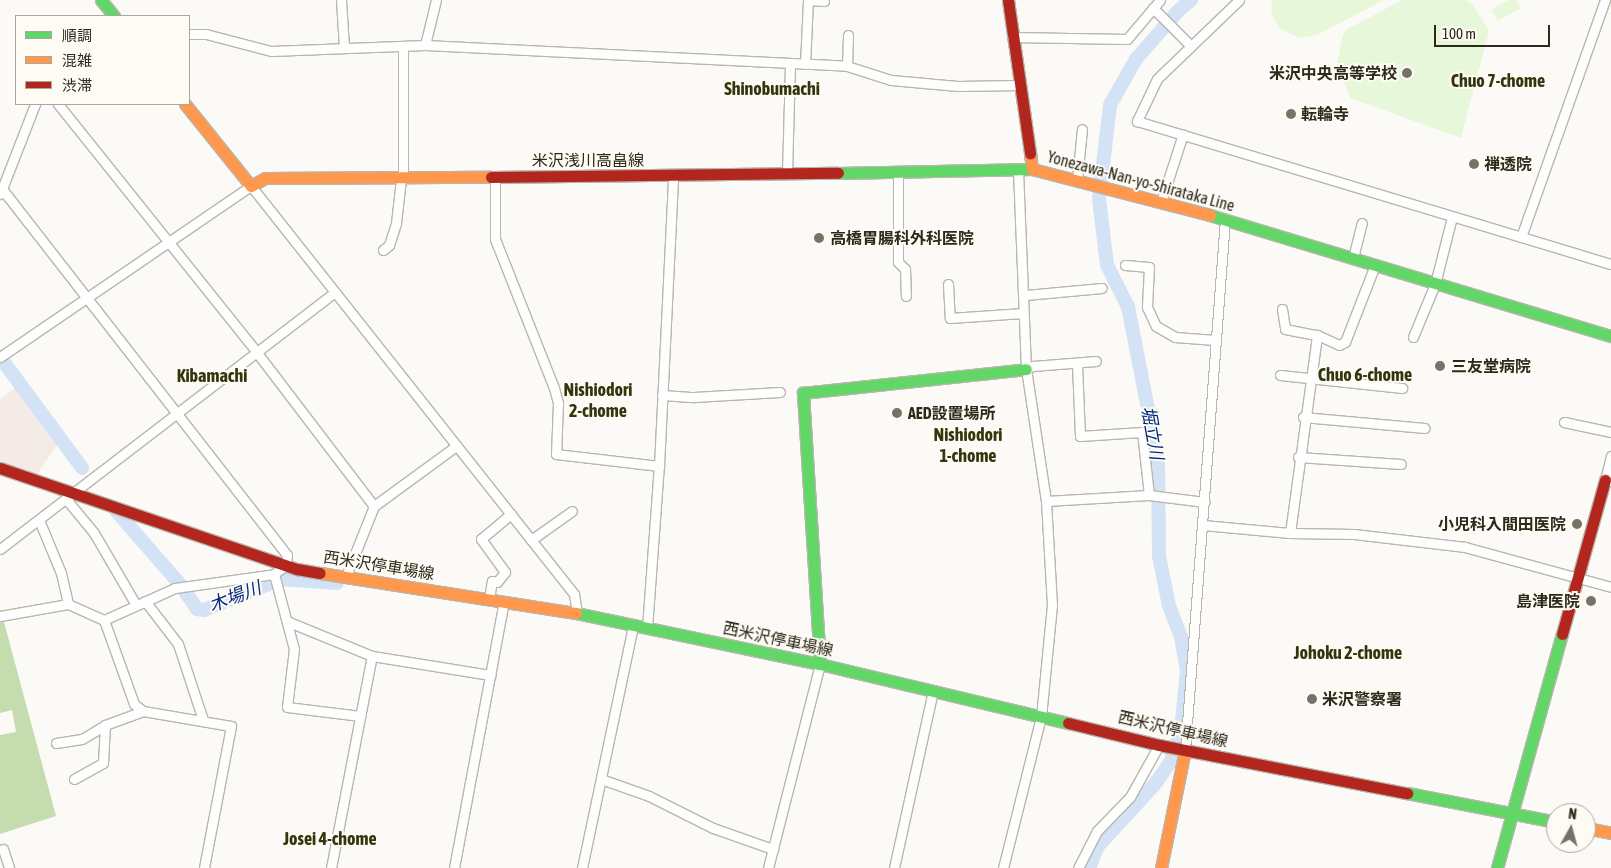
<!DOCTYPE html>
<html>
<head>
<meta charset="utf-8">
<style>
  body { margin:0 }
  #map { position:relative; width:1611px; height:868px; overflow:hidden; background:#fbfaf6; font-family:"Asap Condensed","Noto Sans JP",sans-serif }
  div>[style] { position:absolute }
  .commercial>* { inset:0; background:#f4ebe7 }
  .green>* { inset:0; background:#e7f7d9 }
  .forest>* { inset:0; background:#c5ddae }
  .river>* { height:14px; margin:-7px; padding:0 7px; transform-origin:7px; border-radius:7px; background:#d4e2f6 }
  .roads { filter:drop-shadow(1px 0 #b9b6ae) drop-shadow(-1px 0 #b9b6ae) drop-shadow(0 1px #b9b6ae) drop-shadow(0 -1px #b9b6ae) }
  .street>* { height:9px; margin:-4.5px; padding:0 4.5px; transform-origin:4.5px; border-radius:4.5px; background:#fefefe }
  .fast>* { height:11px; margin:-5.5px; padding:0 5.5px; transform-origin:5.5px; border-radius:5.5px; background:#63d668 }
  .slow>* { height:11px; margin:-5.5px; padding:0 5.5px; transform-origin:5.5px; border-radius:5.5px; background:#ff974d }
  .jam>* { height:11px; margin:-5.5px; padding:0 5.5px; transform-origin:5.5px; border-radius:5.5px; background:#b3261e }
  .dots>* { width:14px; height:14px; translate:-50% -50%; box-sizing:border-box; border:2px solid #fdfbf4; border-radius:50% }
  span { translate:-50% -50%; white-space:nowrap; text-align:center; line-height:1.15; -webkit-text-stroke:4px #fdfbf4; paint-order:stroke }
  .poi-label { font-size:16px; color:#2e291b; font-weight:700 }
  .right { translate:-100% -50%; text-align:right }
  .left { translate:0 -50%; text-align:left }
  .street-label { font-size:16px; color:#2e291b }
  .neighbourhood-label { font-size:18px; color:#32360d; font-weight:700 }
  .water-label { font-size:18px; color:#002a7f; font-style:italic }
  .legend { position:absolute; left:15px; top:15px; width:175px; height:90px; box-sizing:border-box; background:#fdfbf4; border:1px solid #aaa79d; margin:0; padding:6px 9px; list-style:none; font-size:15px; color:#2e291b }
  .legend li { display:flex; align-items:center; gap:10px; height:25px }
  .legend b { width:25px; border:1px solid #aaa79d }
  .north { position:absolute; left:1546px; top:803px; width:50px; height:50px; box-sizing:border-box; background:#fdfbf4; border:1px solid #aaa79d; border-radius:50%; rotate:7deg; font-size:14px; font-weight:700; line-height:20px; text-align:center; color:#2e291b }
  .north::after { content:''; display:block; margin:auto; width:18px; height:22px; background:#767268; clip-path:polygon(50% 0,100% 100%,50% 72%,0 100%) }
  .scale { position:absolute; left:1434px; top:25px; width:116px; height:22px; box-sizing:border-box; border:2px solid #2e291b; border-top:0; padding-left:6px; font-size:15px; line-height:18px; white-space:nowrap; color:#2e291b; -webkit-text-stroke:4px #fdfbf4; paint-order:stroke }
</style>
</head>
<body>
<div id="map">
  <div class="commercial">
    <i style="clip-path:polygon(18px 386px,60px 441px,37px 474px,0 461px,0 399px)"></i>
  </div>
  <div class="green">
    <i style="clip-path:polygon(1272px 0,1384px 0,1317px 35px,1299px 38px,1279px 28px,1271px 12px)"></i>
    <i style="clip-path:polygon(1402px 0,1466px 0,1473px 5px,1489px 31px,1461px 138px,1350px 98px,1337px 63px,1343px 35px,1346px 30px)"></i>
    <i style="clip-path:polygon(1508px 0,1516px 0,1521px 8px,1498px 21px,1491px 10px)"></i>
  </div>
  <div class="forest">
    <i style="clip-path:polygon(0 618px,4px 622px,56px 816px,0 834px,0 735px,16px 732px,12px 710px,0 713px)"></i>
  </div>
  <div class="river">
    <i style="left:0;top:357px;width:138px;rotate:53.5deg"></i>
    <i style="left:117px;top:512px;width:94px;rotate:48.9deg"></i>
    <i style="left:179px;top:583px;width:32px;rotate:55deg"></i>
    <i style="left:197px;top:609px;width:7px;rotate:8deg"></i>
    <i style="left:204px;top:610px;width:83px;rotate:-21.9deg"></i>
    <i style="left:281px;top:579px;width:56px;rotate:4.1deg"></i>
    <i style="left:1089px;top:868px;width:24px;rotate:-68deg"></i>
    <i style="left:1098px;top:846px;width:84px;rotate:-47.4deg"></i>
    <i style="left:1155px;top:784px;width:28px;rotate:-55deg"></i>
    <i style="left:1171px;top:761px;width:32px;rotate:-72deg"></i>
    <i style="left:1181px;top:731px;width:60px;rotate:-84.3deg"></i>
    <i style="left:1187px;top:671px;width:35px;rotate:-100deg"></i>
    <i style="left:1181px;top:637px;width:33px;rotate:-111deg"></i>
    <i style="left:1169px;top:606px;width:51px;rotate:-101.3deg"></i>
    <i style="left:1159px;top:556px;width:96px;rotate:-90.6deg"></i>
    <i style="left:1158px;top:460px;width:156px;rotate:-101.1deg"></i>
    <i style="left:1128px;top:307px;width:47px;rotate:-116.6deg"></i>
    <i style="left:1107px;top:265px;width:66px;rotate:-96.9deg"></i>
    <i style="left:1099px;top:199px;width:95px;rotate:-83.3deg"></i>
    <i style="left:1110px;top:105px;width:53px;rotate:-60.5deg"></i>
    <i style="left:1136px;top:59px;width:65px;rotate:-48.7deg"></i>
    <i style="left:1179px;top:10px;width:16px;rotate:-40deg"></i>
  </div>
  <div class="roads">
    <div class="street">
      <i style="left:341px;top:0;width:48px;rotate:86.4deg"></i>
      <i style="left:1239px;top:0;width:114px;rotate:136.1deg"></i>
      <i style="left:1157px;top:79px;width:47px;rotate:115.5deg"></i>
      <i style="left:1137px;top:121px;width:495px;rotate:16.8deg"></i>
      <i style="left:1153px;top:8px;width:52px;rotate:45deg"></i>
      <i style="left:189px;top:34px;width:17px"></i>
      <i style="left:206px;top:34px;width:67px;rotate:14.7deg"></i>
      <i style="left:271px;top:51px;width:154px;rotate:-2.2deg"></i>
      <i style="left:425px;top:45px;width:423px;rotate:2.8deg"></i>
      <i style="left:847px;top:66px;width:46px;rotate:17.7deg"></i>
      <i style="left:891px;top:80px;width:67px;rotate:5.1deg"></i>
      <i style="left:958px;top:86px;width:62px;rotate:-0.9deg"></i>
      <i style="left:1012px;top:37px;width:115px;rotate:1deg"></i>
      <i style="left:1127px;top:39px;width:51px;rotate:-49.8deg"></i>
      <i style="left:425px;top:45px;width:46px;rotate:-76.3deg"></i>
      <i style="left:403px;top:46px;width:132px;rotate:90deg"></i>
      <i style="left:805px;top:64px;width:64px;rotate:-87.3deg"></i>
      <i style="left:808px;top:0;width:16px;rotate:4deg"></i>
      <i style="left:847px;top:66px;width:31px;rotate:-88deg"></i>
      <i style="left:58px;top:104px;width:320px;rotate:51.3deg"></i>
      <i style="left:258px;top:354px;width:191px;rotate:52.7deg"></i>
      <i style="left:898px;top:172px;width:90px;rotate:90deg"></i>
      <i style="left:898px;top:262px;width:10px;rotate:45deg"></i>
      <i style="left:905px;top:269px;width:27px;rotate:88deg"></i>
      <i style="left:787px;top:173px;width:110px;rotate:-88.4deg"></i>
      <i style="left:495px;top:177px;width:62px;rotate:90deg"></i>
      <i style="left:495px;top:239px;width:160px;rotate:68.4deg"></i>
      <i style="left:554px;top:388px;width:16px;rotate:75deg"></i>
      <i style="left:558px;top:403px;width:51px;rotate:92.2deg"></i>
      <i style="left:556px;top:454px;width:104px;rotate:6.6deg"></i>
      <i style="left:1077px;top:179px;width:50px;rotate:-84.3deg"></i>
      <i style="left:0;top:194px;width:97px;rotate:-68.7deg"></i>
      <i style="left:1161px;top:202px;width:71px;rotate:-72.1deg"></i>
      <i style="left:1521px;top:237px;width:251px;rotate:-70.5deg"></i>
      <i style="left:383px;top:250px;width:8px;rotate:-40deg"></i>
      <i style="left:389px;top:245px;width:23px;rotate:-72deg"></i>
      <i style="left:396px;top:223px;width:44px;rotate:-83.5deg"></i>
      <i style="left:1353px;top:258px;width:36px;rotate:-76deg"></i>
      <i style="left:1125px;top:265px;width:24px;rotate:5deg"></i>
      <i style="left:1149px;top:267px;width:40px;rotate:92.9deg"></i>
      <i style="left:1147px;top:307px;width:21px;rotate:65deg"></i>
      <i style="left:1156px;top:326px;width:22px;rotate:30deg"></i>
      <i style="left:1175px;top:337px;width:40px;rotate:4.3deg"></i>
      <i style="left:948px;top:284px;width:34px;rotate:87deg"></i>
      <i style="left:950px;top:318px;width:73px;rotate:-3.9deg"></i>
      <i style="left:1026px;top:295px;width:76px;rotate:-5.3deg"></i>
      <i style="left:1282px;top:309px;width:20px;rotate:81deg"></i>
      <i style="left:1285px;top:329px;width:33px;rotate:11deg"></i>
      <i style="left:1317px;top:335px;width:24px;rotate:24deg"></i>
      <i style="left:1339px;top:345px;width:7px;rotate:-27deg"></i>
      <i style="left:1345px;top:342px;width:83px;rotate:-68.7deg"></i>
      <i style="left:1413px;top:337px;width:57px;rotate:-67.5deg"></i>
      <i style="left:1435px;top:284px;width:69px;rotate:-75.8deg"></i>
      <i style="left:0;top:357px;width:304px;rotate:-34.3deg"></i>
      <i style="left:251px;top:186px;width:520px;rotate:51.63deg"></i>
      <i style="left:574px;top:594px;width:19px;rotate:81deg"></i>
      <i style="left:1077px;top:364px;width:72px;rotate:87.6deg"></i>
      <i style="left:1080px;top:436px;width:62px;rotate:-3.7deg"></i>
      <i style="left:1142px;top:432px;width:63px;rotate:83.7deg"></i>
      <i style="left:1026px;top:369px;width:8px;rotate:-23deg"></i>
      <i style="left:1033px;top:366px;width:63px;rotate:-4.5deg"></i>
      <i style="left:1280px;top:375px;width:123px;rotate:6.1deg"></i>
      <i style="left:662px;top:395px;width:32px;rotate:4deg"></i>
      <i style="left:694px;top:397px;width:86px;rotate:-3.3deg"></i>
      <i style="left:1303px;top:417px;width:122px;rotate:5.2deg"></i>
      <i style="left:1564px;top:422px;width:48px;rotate:12deg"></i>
      <i style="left:1298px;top:457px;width:103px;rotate:3.9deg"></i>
      <i style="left:1611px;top:481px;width:6px;rotate:-171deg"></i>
      <i style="left:1605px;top:480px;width:25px;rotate:-76deg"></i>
      <i style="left:66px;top:499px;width:44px;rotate:50.5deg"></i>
      <i style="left:94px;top:533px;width:83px;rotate:59.7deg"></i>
      <i style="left:1046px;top:501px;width:103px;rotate:-3.3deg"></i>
      <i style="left:1149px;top:495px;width:56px;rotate:7.1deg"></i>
      <i style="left:39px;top:520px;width:57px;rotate:67.5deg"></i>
      <i style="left:61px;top:573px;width:32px;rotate:77deg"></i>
      <i style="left:1203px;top:525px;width:87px;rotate:5.3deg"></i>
      <i style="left:1290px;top:533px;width:64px;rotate:0.9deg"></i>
      <i style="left:1354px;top:534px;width:112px;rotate:6.7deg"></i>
      <i style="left:1465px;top:547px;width:151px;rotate:15.3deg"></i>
      <i style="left:1290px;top:533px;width:200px;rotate:-82.2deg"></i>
      <i style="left:531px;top:540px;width:50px;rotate:-35.3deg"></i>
      <i style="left:0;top:549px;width:421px;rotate:-37.5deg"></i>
      <i style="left:274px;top:574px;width:78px;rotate:75.1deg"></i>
      <i style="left:294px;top:649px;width:58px;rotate:96.9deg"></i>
      <i style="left:287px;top:707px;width:74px;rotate:7deg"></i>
      <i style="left:346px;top:576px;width:75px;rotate:-68.2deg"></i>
      <i style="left:374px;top:506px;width:102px;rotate:-36.2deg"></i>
      <i style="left:489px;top:599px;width:18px;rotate:-81deg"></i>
      <i style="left:492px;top:581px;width:5px;rotate:11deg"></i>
      <i style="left:497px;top:582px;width:13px;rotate:-51deg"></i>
      <i style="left:505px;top:572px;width:41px;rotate:-126deg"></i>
      <i style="left:481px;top:539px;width:39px;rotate:-40deg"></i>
      <i style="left:145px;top:601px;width:54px;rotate:52.5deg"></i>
      <i style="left:178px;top:644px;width:80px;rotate:71.8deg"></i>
      <i style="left:0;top:616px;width:69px;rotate:-10deg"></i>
      <i style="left:68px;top:604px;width:39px;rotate:24deg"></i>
      <i style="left:104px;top:620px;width:78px;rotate:-24.3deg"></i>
      <i style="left:175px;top:588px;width:100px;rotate:-8deg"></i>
      <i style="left:274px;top:574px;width:15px;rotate:-37deg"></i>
      <i style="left:286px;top:565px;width:10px;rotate:-84deg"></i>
      <i style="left:287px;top:555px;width:464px;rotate:-127.9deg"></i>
      <i style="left:104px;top:620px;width:89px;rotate:70.3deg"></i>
      <i style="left:134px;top:704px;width:11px;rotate:38deg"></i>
      <i style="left:143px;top:711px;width:89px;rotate:9.7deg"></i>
      <i style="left:231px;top:726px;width:145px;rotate:100.8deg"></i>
      <i style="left:289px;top:622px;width:90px;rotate:22.3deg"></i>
      <i style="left:372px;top:656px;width:120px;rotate:9.1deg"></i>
      <i style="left:647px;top:628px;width:162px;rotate:-85.8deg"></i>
      <i style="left:659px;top:466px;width:290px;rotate:-87.2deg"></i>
      <i style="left:56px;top:743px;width:26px;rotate:-9deg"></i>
      <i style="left:82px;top:739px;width:27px;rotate:-31deg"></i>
      <i style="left:1185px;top:750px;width:533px;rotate:-85.69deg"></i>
      <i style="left:74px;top:779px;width:33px;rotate:-29deg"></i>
      <i style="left:103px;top:763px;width:38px;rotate:-87deg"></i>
      <i style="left:105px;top:725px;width:40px;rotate:-20.2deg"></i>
      <i style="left:601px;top:779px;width:51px;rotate:19.5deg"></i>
      <i style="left:649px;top:796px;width:72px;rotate:26.6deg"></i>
      <i style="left:713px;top:828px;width:64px;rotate:19.3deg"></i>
      <i style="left:3px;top:849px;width:20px;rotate:72deg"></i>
      <i style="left:331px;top:868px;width:216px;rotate:-79.1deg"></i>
      <i style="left:454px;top:868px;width:271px;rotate:-79.4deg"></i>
      <i style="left:582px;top:868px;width:248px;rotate:-78.1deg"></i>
      <i style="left:768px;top:868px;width:211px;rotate:-75.7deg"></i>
      <i style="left:894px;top:868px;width:181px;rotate:-77.6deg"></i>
      <i style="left:1003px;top:868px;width:156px;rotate:-75.9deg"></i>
      <i style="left:1041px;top:717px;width:113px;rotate:-84.4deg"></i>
      <i style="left:1052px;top:605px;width:104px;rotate:-93.3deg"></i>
      <i style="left:1046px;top:501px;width:134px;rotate:-98.6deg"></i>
      <i style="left:1026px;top:369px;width:197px;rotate:-92.3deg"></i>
      <i style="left:1078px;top:868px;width:42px;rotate:-62.8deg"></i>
      <i style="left:1097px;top:831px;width:47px;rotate:-45.9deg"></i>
      <i style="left:1130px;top:797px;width:60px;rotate:-60.9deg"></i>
    </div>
    <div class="fast">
      <i style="left:101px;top:0;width:21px;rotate:51deg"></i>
      <i style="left:838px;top:173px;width:194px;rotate:-1.2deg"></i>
      <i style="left:1210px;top:215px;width:419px;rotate:16.8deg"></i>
      <i style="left:576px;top:613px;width:249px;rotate:11.8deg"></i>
      <i style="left:820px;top:664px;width:255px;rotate:13.4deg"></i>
      <i style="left:820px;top:664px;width:272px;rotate:-93.6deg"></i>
      <i style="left:803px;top:393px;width:224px;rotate:-6.1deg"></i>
      <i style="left:1407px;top:793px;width:152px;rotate:11deg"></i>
      <i style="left:1497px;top:868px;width:243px;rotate:-74.5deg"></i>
    </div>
    <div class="slow">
      <i style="left:185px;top:104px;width:105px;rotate:51.2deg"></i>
      <i style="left:251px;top:186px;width:16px;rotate:-30deg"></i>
      <i style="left:265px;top:178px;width:226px;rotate:-0.3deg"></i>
      <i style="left:1030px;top:153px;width:16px;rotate:83deg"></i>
      <i style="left:1032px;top:169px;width:184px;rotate:14.5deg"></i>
      <i style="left:320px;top:573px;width:259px;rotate:8.9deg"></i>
      <i style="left:1586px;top:828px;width:25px;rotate:11deg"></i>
      <i style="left:1161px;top:868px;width:120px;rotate:-78.5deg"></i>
    </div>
    <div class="jam">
      <i style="left:1008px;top:0;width:155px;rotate:81.8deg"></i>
      <i style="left:491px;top:177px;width:347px;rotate:-0.7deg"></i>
      <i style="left:0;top:468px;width:314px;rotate:18.8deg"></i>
      <i style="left:297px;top:569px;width:23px;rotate:10deg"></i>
      <i style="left:1562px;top:634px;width:160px;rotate:-74.4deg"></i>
      <i style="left:1068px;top:723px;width:94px;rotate:13.6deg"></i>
      <i style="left:1159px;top:745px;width:253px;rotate:11deg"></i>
    </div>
  </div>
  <div class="dots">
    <i style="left:1407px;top:73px;background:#767268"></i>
    <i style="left:1291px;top:114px;background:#767268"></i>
    <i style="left:1474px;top:164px;background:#767268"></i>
    <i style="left:819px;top:238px;background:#767268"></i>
    <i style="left:1440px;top:366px;background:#767268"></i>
    <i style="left:897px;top:413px;background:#767268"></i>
    <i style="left:1577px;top:524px;background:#767268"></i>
    <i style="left:1591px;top:601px;background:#767268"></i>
    <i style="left:1312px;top:699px;background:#767268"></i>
  </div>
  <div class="poi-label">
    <span class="right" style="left:1397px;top:73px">米沢中央高等学校</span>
    <span class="left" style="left:1301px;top:114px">転輪寺</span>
    <span class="left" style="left:1484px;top:164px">禅透院</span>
    <span class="left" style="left:830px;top:238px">高橋胃腸科外科医院</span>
    <span class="left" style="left:1451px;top:366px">三友堂病院</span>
    <span class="left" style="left:908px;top:413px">AED設置場所</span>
    <span class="right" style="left:1566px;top:524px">小児科入間田医院</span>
    <span class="right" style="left:1580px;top:601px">島津医院</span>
    <span class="left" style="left:1322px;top:699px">米沢警察署</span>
  </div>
  <div class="street-label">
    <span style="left:588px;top:160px">米沢浅川高畠線</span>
    <span style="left:1141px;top:181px;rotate:15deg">Yonezawa-Nan-yo-Shirataka Line</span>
    <span style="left:379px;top:565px;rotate:9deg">西米沢停車場線</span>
    <span style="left:778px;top:639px;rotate:12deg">西米沢停車場線</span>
    <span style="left:1173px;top:729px;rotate:13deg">西米沢停車場線</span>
  </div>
  <div class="neighbourhood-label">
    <span style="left:1498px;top:81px">Chuo 7-chome</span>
    <span style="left:772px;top:89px">Shinobumachi</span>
    <span style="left:1365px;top:375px">Chuo 6-chome</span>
    <span style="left:212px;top:376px">Kibamachi</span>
    <span style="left:598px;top:401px">Nishiodori<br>2-chome</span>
    <span style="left:968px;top:446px">Nishiodori<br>1-chome</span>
    <span style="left:1348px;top:653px">Johoku 2-chome</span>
    <span style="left:330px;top:839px">Josei 4-chome</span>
  </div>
  <div class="water-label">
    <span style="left:1152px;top:433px;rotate:80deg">堀立川</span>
    <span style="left:235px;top:597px;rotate:-21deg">木場川</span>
  </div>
  <ul class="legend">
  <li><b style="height:6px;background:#63d668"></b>順調</li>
  <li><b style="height:6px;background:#ff974d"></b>混雑</li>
  <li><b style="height:6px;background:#b3261e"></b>渋滞</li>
  </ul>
  <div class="north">N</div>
  <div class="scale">100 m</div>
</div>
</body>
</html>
